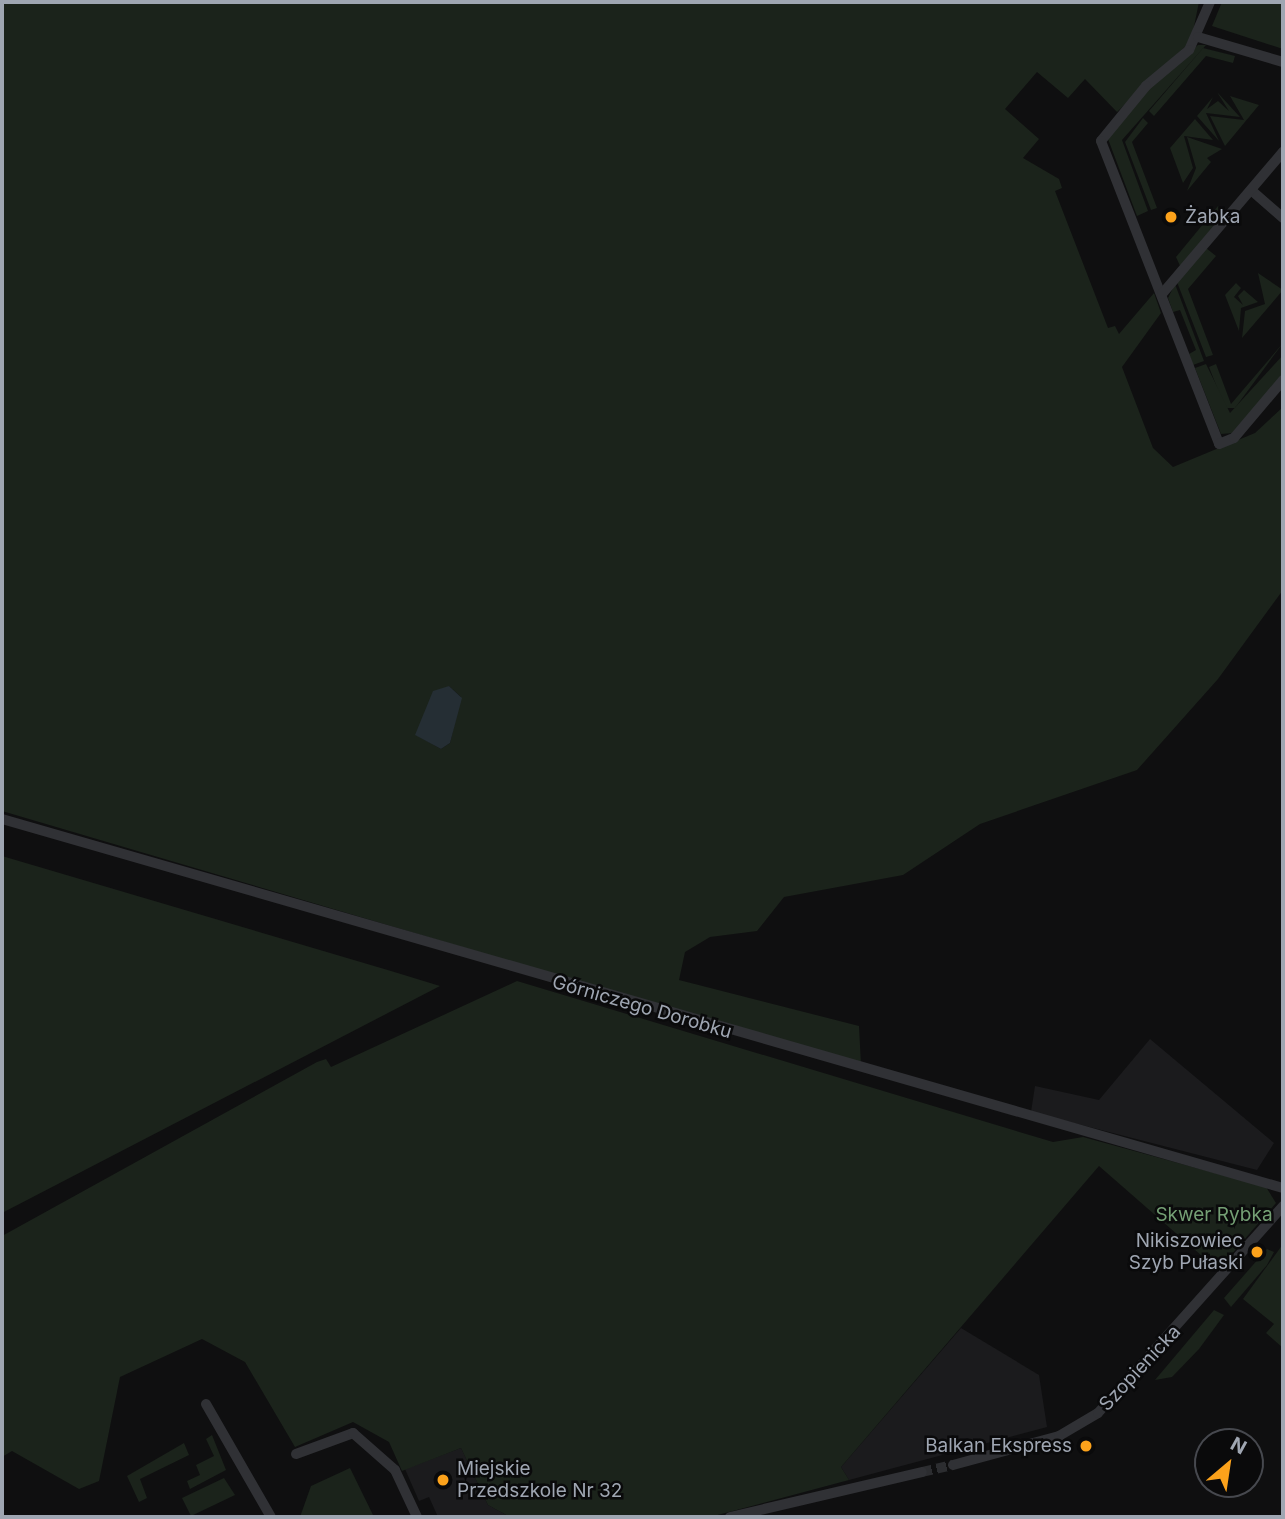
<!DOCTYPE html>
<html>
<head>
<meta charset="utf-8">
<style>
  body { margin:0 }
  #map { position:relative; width:1285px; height:1519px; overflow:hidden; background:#0f0f10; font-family:Inter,sans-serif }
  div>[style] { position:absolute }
  .built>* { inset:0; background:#1b1b1d }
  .green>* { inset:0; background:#1b231b }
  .water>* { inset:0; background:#252e34 }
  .minor-tunnel>* { height:10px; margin-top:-5px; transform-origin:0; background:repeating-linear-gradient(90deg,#2c2d30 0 10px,transparent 0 15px) }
  .minor>* { height:10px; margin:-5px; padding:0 5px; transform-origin:5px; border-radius:5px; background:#303135 }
  .dots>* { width:19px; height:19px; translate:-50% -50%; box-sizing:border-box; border:4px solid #0a0a0b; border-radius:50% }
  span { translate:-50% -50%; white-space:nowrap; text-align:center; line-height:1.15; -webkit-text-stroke:5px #0a0a0b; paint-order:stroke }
  .poi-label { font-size:19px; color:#9fa6b2 }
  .left { translate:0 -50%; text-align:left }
  .right { translate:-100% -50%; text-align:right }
  .street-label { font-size:19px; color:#9fa6b2 }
  .park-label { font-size:19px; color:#749f74 }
  .frame { position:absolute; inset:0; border:4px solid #9fa6b2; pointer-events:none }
  .north { position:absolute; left:1194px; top:1428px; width:70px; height:70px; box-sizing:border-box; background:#0a0a0b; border:2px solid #46484e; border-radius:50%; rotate:29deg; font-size:19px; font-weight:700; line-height:28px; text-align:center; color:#9fa6b2 }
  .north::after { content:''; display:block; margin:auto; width:24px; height:32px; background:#fca21b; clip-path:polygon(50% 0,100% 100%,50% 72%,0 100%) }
</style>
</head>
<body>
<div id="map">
  <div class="built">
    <i style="clip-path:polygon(1150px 1039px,1274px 1143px,1257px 1170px,1031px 1112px,1035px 1086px,1099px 1100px)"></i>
    <i style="clip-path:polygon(961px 1328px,1039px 1375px,1047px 1427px,849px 1480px,841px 1467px)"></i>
    <i style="clip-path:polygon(461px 1448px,488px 1505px,510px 1517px,438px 1517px,429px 1497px,419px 1501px,405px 1469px)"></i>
  </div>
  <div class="green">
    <i style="clip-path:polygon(evenodd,2px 2px,1199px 2px,1191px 41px,1117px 112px,1085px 79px,1068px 98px,1037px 72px,1005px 109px,1039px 139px,1023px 158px,1059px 179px,1062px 188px,1055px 191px,1108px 328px,1115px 326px,1119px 334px,1154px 293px,1161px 313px,1122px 367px,1153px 448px,1173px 467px,1255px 433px,1283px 407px,1283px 590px,1218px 679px,1137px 770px,980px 824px,903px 875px,784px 897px,757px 931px,710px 937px,685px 952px,679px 980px,859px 1026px,861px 1065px,2px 811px,2px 2px,449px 686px,461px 697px,450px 743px,441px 749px,416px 735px,449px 686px)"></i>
    <i style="clip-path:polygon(1222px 2px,1283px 2px,1283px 49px,1212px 26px)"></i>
    <i style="clip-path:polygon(1198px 45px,1206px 45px,1122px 140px,1148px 211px,1137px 216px,1108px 139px,1149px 87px)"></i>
    <i style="clip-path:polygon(1203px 48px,1235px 56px,1233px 63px,1206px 56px,1154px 116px,1149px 111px)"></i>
    <i style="clip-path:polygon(1217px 92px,1240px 117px,1206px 113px,1219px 141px,1197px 116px,1213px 97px,1207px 109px,1218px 101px,1229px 111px)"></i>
    <i style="clip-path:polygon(1230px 96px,1259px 105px,1225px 146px,1210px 116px,1244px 120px)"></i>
    <i style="clip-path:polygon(1143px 118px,1148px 123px,1132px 142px,1157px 208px,1151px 210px,1125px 142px)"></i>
    <i style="clip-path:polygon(1195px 119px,1213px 140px,1184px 136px,1193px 168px,1183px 183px,1170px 148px)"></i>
    <i style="clip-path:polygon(1187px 137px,1222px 149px,1207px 158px,1211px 162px,1187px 191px,1196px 168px)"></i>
    <i style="clip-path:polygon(1218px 206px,1227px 213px,1181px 268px,1176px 257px)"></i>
    <i style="clip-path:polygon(1206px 248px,1216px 256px,1188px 289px,1213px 355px,1206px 357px,1177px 282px)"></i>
    <i style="clip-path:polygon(1258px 273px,1283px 290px,1242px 338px,1245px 311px,1265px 304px)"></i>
    <i style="clip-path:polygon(1236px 283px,1241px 288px,1234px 297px,1243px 305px,1238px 296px,1244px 290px,1258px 302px,1241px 308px,1239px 331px,1225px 295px)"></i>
    <i style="clip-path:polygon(1175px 284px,1204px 361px,1193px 365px,1189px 354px,1196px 350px,1180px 310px,1173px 312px,1168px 298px)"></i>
    <i style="clip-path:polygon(1283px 343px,1235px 408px,1225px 408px,1209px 367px,1216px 364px,1231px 404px)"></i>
    <i style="clip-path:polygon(1283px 355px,1283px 374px,1233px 433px,1221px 434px,1195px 368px,1206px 364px,1230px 413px)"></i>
    <i style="clip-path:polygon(2px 856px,391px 971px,440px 986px,2px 1213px)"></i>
    <i style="clip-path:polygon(517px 981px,1053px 1142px,1083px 1137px,1266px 1187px,1276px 1203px,1218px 1270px,1099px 1166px,841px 1467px,849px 1480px,710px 1517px,510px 1517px,488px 1505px,461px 1448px,402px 1471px,389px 1442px,353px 1422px,295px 1447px,245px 1362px,202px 1339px,120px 1377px,99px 1481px,79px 1489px,12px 1451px,2px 1457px,2px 1236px,317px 1062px,326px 1059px,331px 1067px)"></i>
    <i style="clip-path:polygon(1283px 1244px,1283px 1348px,1266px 1333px,1274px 1324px,1243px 1299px)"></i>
    <i style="clip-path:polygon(1267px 1249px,1274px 1252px,1267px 1265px,1231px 1307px,1224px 1298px)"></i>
    <i style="clip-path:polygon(1214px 1310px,1224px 1315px,1199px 1349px,1172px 1377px,1155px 1380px)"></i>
    <i style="clip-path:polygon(212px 1435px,226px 1470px,190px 1489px,187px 1481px,200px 1475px,196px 1465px,214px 1456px,206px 1439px)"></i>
    <i style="clip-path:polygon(184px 1443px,189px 1455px,140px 1479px,147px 1498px,139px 1502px,127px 1476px)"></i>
    <i style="clip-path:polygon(350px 1468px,374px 1517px,300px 1517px,311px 1486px)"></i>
    <i style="clip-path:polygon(224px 1478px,235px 1495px,191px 1516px,182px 1498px)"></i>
  </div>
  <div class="water">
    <i style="clip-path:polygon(449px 686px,462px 698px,450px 743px,441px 749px,415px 735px,433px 691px)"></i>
  </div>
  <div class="minor-tunnel">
    <i style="left:922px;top:1472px;width:32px;rotate:-13deg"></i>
  </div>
  <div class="minor">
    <i style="left:1210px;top:2px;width:52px;rotate:113.6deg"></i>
    <i style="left:1189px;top:50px;width:56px;rotate:140.1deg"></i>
    <i style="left:1146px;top:86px;width:71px;rotate:129.3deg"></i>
    <i style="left:1101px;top:141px;width:325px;rotate:68.7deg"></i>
    <i style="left:1219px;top:444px;width:16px;rotate:-22deg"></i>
    <i style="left:1234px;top:438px;width:76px;rotate:-49.8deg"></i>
    <i style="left:1198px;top:37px;width:89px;rotate:16.4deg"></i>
    <i style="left:1251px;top:190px;width:43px;rotate:41.2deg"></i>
    <i style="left:1162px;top:294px;width:187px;rotate:-49.6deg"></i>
    <i style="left:2px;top:819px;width:1333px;rotate:16.07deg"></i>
    <i style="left:206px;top:1404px;width:130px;rotate:60.1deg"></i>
    <i style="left:296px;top:1454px;width:61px;rotate:-20.2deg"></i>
    <i style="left:353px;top:1433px;width:56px;rotate:41.4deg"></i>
    <i style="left:395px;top:1470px;width:52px;rotate:64.9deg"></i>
    <i style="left:953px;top:1465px;width:110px;rotate:-15.3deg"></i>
    <i style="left:1059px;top:1436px;width:45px;rotate:-30.5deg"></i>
    <i style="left:1098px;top:1413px;width:278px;rotate:-48.2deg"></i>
    <i style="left:730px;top:1517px;width:197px;rotate:-13.2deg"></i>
  </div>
  <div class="dots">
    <i style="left:1171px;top:217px;background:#fca21b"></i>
    <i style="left:1257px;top:1252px;background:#fca21b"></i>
    <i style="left:1086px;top:1446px;background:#fca21b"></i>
    <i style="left:443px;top:1480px;background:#fca21b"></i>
  </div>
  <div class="poi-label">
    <span class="left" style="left:1185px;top:217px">Żabka</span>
    <span class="right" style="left:1243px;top:1252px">Nikiszowiec<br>Szyb Pułaski</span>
    <span class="right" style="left:1072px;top:1446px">Balkan Ekspress</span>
    <span class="left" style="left:457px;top:1480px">Miejskie<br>Przedszkole Nr 32</span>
  </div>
  <div class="street-label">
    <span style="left:642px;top:1007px;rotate:16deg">Górniczego Dorobku</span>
    <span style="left:1140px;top:1368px;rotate:-47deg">Szopienicka</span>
  </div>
  <div class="park-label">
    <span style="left:1214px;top:1215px">Skwer Rybka</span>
  </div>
  <div class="frame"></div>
  <div class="north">N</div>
</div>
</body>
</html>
